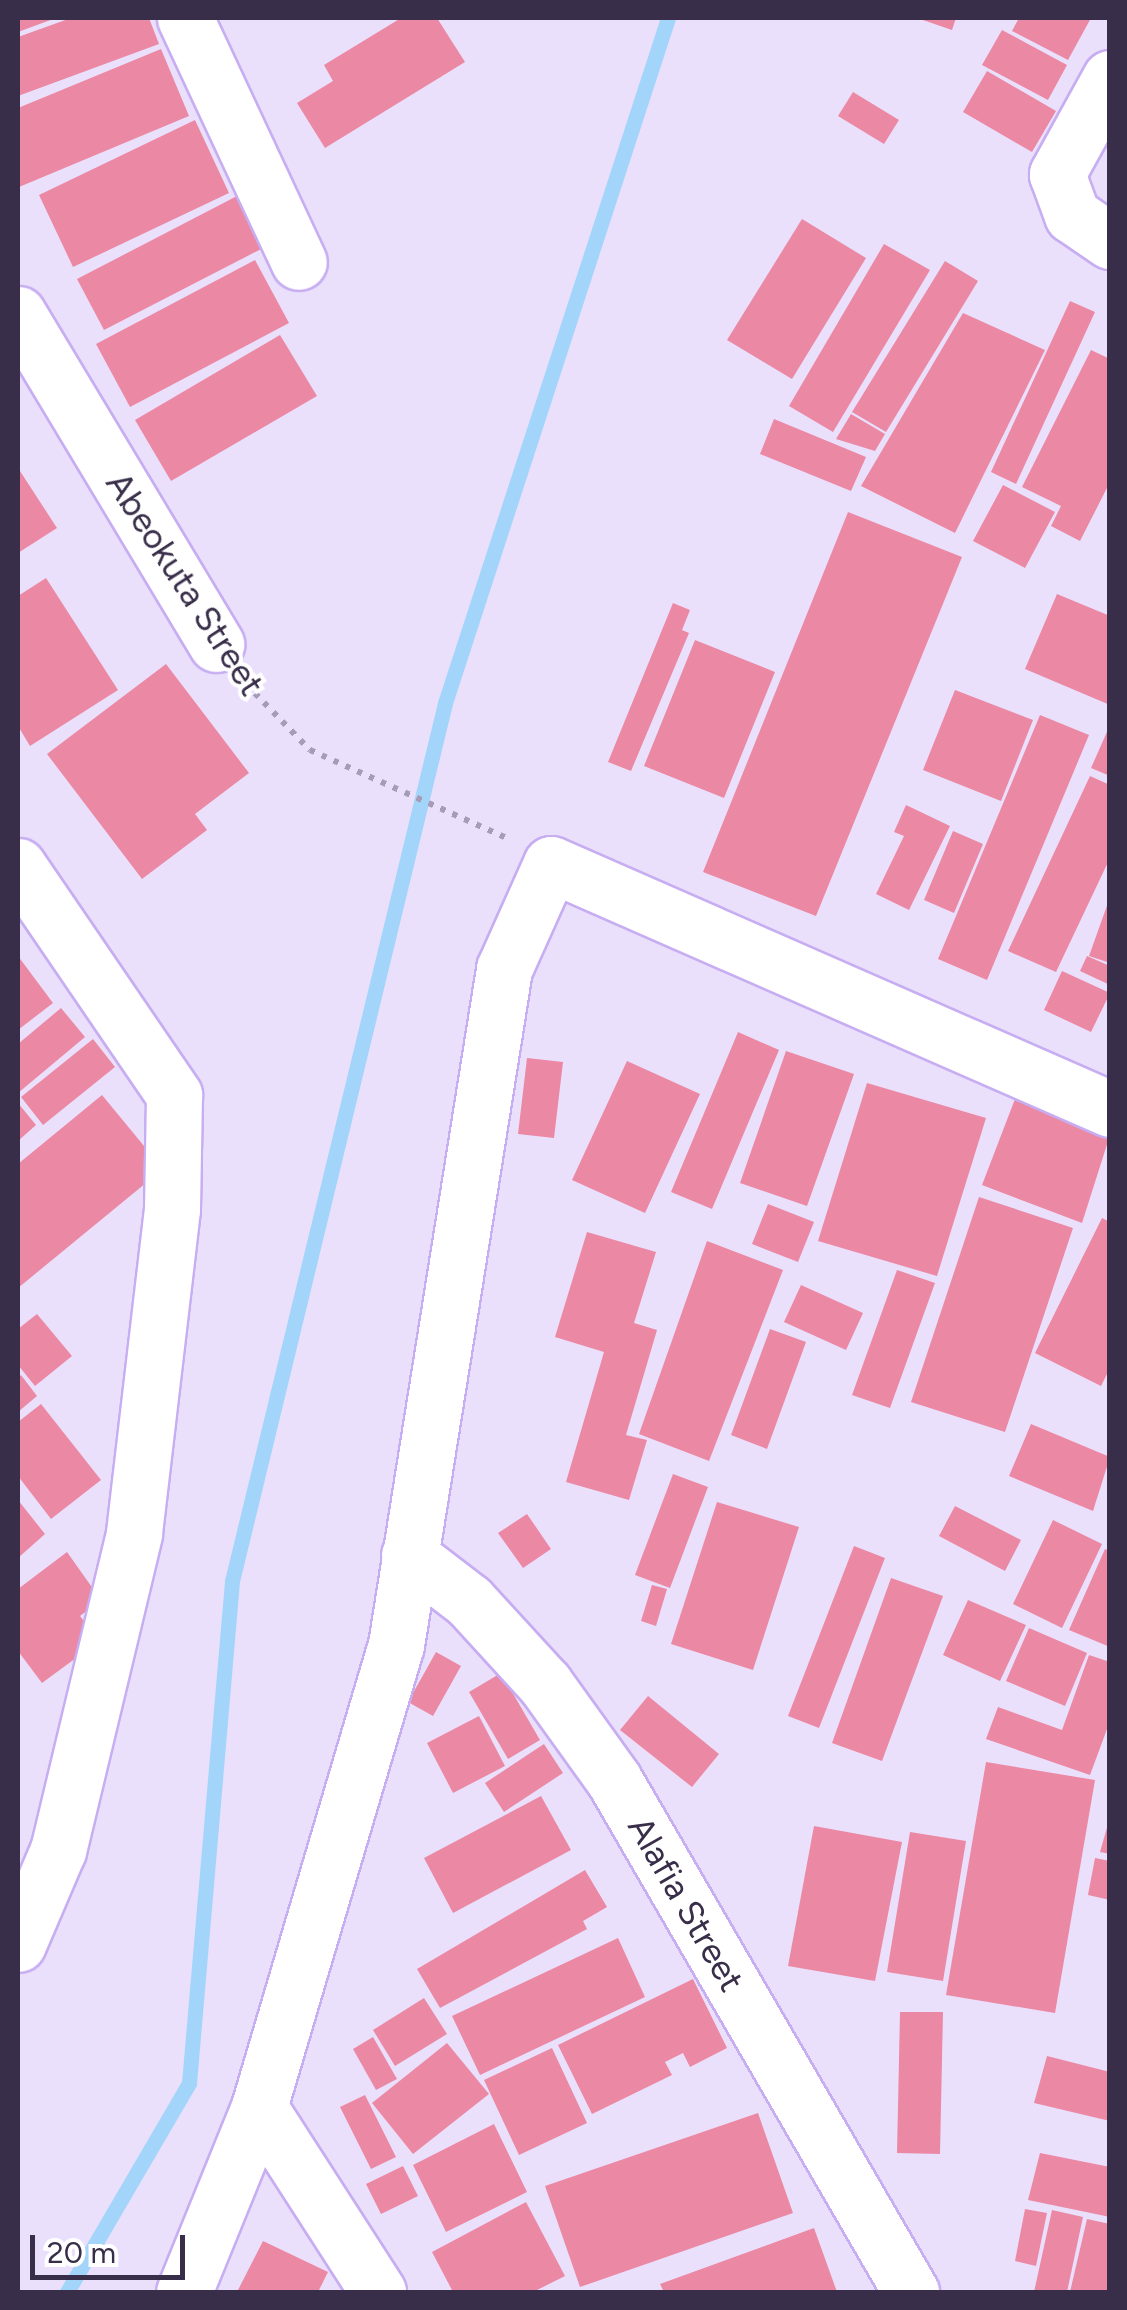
<!DOCTYPE html>
<html>
<head>
<meta charset="utf-8">
<style>
  body { margin:0 }
  #map { position:relative; width:1127px; height:2310px; overflow:hidden; background:#eae0fc; font-family:Figtree,sans-serif }
  div>[style] { position:absolute }
  .stream>* { height:15px; margin:-7.5px; padding:0 7.5px; transform-origin:7.5px; border-radius:7.5px; background:#a3d5fb }
  .building>* { inset:0; background:#eb88a4 }
  .path>* { height:6px; margin-top:-3px; transform-origin:0; background:repeating-linear-gradient(90deg,#a69cb7 0 5px,transparent 0 13px) }
  .roads { filter:drop-shadow(2px 0 #c7adf1) drop-shadow(-2px 0 #c7adf1) drop-shadow(0 2px #c7adf1) drop-shadow(0 -2px #c7adf1) }
  .street>* { height:55px; margin:-27.5px; padding:0 27.5px; transform-origin:27.5px; border-radius:27.5px; background:#fff }
  span { translate:-50% -50%; white-space:nowrap; text-align:center; line-height:1.15; -webkit-text-stroke:8px #fff; paint-order:stroke }
  .street-label { font-size:35px; color:#392e49 }
  .frame { position:absolute; inset:0; border:20px solid #392e49; pointer-events:none }
  .scale { position:absolute; left:30px; top:2235px; width:155px; height:45px; box-sizing:border-box; border:5px solid #392e49; border-top:0; padding-left:12px; font-size:30px; line-height:35px; white-space:nowrap; color:#392e49; -webkit-text-stroke:8px #fff; paint-order:stroke }
</style>
</head>
<body>
<div id="map">
  <div class="stream">
    <i style="left:67px;top:2292px;width:242px;rotate:-59.7deg"></i>
    <i style="left:189px;top:2083px;width:504px;rotate:-85.1deg"></i>
    <i style="left:232px;top:1581px;width:903px;rotate:-76.36deg"></i>
    <i style="left:445px;top:703px;width:720px;rotate:-71.97deg"></i>
  </div>
  <div class="building">
    <i style="clip-path:polygon(18px 18px,56px 18px,18px 32px)"></i>
    <i style="clip-path:polygon(71px 18px,149px 18px,159px 44px,18px 96px,18px 37px)"></i>
    <i style="clip-path:polygon(401px 18px,437px 18px,465px 62px,325px 148px,297px 103px,333px 81px,324px 65px)"></i>
    <i style="clip-path:polygon(917px 18px,956px 18px,952px 30px)"></i>
    <i style="clip-path:polygon(1019px 18px,1091px 18px,1068px 60px,1012px 31px)"></i>
    <i style="clip-path:polygon(1002px 30px,1067px 65px,1048px 100px,982px 65px)"></i>
    <i style="clip-path:polygon(161px 49px,189px 116px,19px 187px,18px 108px)"></i>
    <i style="clip-path:polygon(987px 71px,1056px 111px,1032px 152px,963px 112px)"></i>
    <i style="clip-path:polygon(853px 92px,899px 120px,884px 144px,838px 116px)"></i>
    <i style="clip-path:polygon(195px 120px,229px 193px,73px 267px,39px 195px)"></i>
    <i style="clip-path:polygon(237px 196px,263px 248px,104px 330px,77px 279px)"></i>
    <i style="clip-path:polygon(802px 219px,866px 258px,792px 379px,727px 340px)"></i>
    <i style="clip-path:polygon(884px 244px,930px 270px,833px 432px,789px 406px)"></i>
    <i style="clip-path:polygon(255px 260px,289px 323px,130px 407px,96px 344px)"></i>
    <i style="clip-path:polygon(945px 261px,978px 281px,886px 432px,852px 412px)"></i>
    <i style="clip-path:polygon(1070px 301px,1095px 312px,1016px 484px,991px 472px)"></i>
    <i style="clip-path:polygon(963px 313px,1045px 350px,955px 533px,861px 486px)"></i>
    <i style="clip-path:polygon(280px 335px,317px 396px,171px 481px,135px 420px)"></i>
    <i style="clip-path:polygon(1091px 350px,1110px 359px,1110px 482px,1080px 541px,1051px 526px,1061px 506px,1022px 487px)"></i>
    <i style="clip-path:polygon(851px 414px,885px 434px,875px 451px,836px 439px)"></i>
    <i style="clip-path:polygon(774px 419px,866px 457px,851px 491px,760px 454px)"></i>
    <i style="clip-path:polygon(18px 468px,57px 528px,18px 553px)"></i>
    <i style="clip-path:polygon(1003px 485px,1055px 512px,1025px 568px,973px 541px)"></i>
    <i style="clip-path:polygon(848px 512px,962px 557px,816px 916px,703px 872px)"></i>
    <i style="clip-path:polygon(46px 578px,118px 690px,30px 746px,18px 726px,18px 596px)"></i>
    <i style="clip-path:polygon(1057px 594px,1110px 616px,1110px 705px,1025px 669px)"></i>
    <i style="clip-path:polygon(673px 603px,690px 610px,682px 630px,689px 633px,631px 771px,608px 762px)"></i>
    <i style="clip-path:polygon(695px 640px,775px 672px,724px 798px,644px 766px)"></i>
    <i style="clip-path:polygon(166px 664px,249px 773px,195px 814px,207px 830px,142px 879px,47px 754px)"></i>
    <i style="clip-path:polygon(955px 690px,1033px 720px,1001px 801px,923px 770px)"></i>
    <i style="clip-path:polygon(1040px 715px,1089px 735px,987px 980px,938px 959px)"></i>
    <i style="clip-path:polygon(1110px 725px,1110px 776px,1091px 768px)"></i>
    <i style="clip-path:polygon(1090px 776px,1110px 785px,1110px 858px,1056px 972px,1008px 951px)"></i>
    <i style="clip-path:polygon(906px 805px,950px 826px,909px 910px,876px 894px,904px 836px,894px 832px)"></i>
    <i style="clip-path:polygon(953px 831px,983px 844px,954px 913px,924px 900px)"></i>
    <i style="clip-path:polygon(1109px 900px,1110px 900px,1110px 963px,1089px 956px)"></i>
    <i style="clip-path:polygon(18px 956px,53px 1003px,18px 1030px)"></i>
    <i style="clip-path:polygon(1087px 956px,1110px 966px,1110px 985px,1080px 971px)"></i>
    <i style="clip-path:polygon(1062px 971px,1110px 993px,1091px 1032px,1044px 1010px)"></i>
    <i style="clip-path:polygon(61px 1008px,85px 1037px,18px 1093px,18px 1044px)"></i>
    <i style="clip-path:polygon(738px 1032px,779px 1050px,712px 1209px,671px 1192px)"></i>
    <i style="clip-path:polygon(93px 1039px,115px 1067px,43px 1125px,21px 1097px)"></i>
    <i style="clip-path:polygon(786px 1051px,854px 1074px,807px 1206px,740px 1183px)"></i>
    <i style="clip-path:polygon(527px 1058px,563px 1062px,554px 1138px,518px 1134px)"></i>
    <i style="clip-path:polygon(627px 1061px,700px 1094px,645px 1213px,572px 1180px)"></i>
    <i style="clip-path:polygon(867px 1083px,986px 1118px,937px 1276px,818px 1241px)"></i>
    <i style="clip-path:polygon(102px 1095px,163px 1169px,18px 1288px,18px 1164px)"></i>
    <i style="clip-path:polygon(1015px 1099px,1110px 1135px,1082px 1223px,982px 1185px)"></i>
    <i style="clip-path:polygon(18px 1103px,36px 1125px,18px 1141px)"></i>
    <i style="clip-path:polygon(979px 1197px,1073px 1228px,1005px 1432px,911px 1402px)"></i>
    <i style="clip-path:polygon(768px 1204px,814px 1222px,798px 1262px,752px 1244px)"></i>
    <i style="clip-path:polygon(1102px 1218px,1110px 1222px,1110px 1368px,1101px 1386px,1035px 1353px)"></i>
    <i style="clip-path:polygon(587px 1232px,656px 1252px,634px 1323px,657px 1330px,626px 1435px,647px 1440px,629px 1500px,566px 1482px,604px 1352px,555px 1337px)"></i>
    <i style="clip-path:polygon(707px 1241px,783px 1270px,709px 1461px,639px 1434px)"></i>
    <i style="clip-path:polygon(897px 1270px,935px 1283px,890px 1408px,852px 1395px)"></i>
    <i style="clip-path:polygon(801px 1285px,863px 1313px,846px 1350px,784px 1322px)"></i>
    <i style="clip-path:polygon(37px 1314px,72px 1356px,35px 1386px,18px 1365px,18px 1329px)"></i>
    <i style="clip-path:polygon(770px 1329px,806px 1342px,767px 1449px,731px 1435px)"></i>
    <i style="clip-path:polygon(21px 1375px,37px 1396px,18px 1412px,18px 1378px)"></i>
    <i style="clip-path:polygon(41px 1404px,101px 1480px,51px 1519px,18px 1476px,18px 1422px)"></i>
    <i style="clip-path:polygon(1031px 1424px,1110px 1457px,1093px 1511px,1009px 1476px)"></i>
    <i style="clip-path:polygon(673px 1474px,708px 1487px,670px 1588px,635px 1575px)"></i>
    <i style="clip-path:polygon(18px 1500px,45px 1534px,18px 1558px)"></i>
    <i style="clip-path:polygon(717px 1502px,799px 1527px,753px 1670px,671px 1644px)"></i>
    <i style="clip-path:polygon(955px 1506px,1021px 1540px,1005px 1571px,939px 1536px)"></i>
    <i style="clip-path:polygon(527px 1514px,551px 1549px,523px 1568px,498px 1533px)"></i>
    <i style="clip-path:polygon(1053px 1520px,1102px 1544px,1062px 1628px,1013px 1604px)"></i>
    <i style="clip-path:polygon(854px 1546px,885px 1558px,819px 1728px,788px 1716px)"></i>
    <i style="clip-path:polygon(1105px 1549px,1110px 1551px,1110px 1647px,1069px 1630px)"></i>
    <i style="clip-path:polygon(67px 1552px,101px 1600px,80px 1616px,99px 1641px,42px 1683px,18px 1651px,18px 1589px)"></i>
    <i style="clip-path:polygon(891px 1578px,943px 1596px,882px 1761px,832px 1743px)"></i>
    <i style="clip-path:polygon(652px 1585px,667px 1589px,656px 1626px,641px 1621px)"></i>
    <i style="clip-path:polygon(968px 1600px,1026px 1625px,1000px 1681px,943px 1655px)"></i>
    <i style="clip-path:polygon(1029px 1628px,1087px 1653px,1065px 1706px,1006px 1681px)"></i>
    <i style="clip-path:polygon(436px 1652px,461px 1666px,433px 1716px,408px 1702px)"></i>
    <i style="clip-path:polygon(1089px 1655px,1110px 1662px,1110px 1721px,1090px 1775px,986px 1739px,998px 1707px,1062px 1730px)"></i>
    <i style="clip-path:polygon(501px 1673px,540px 1740px,508px 1759px,469px 1692px)"></i>
    <i style="clip-path:polygon(648px 1696px,719px 1754px,692px 1787px,620px 1730px)"></i>
    <i style="clip-path:polygon(479px 1716px,505px 1766px,453px 1793px,427px 1743px)"></i>
    <i style="clip-path:polygon(544px 1744px,563px 1773px,504px 1812px,485px 1783px)"></i>
    <i style="clip-path:polygon(986px 1762px,1095px 1780px,1055px 2013px,946px 1995px)"></i>
    <i style="clip-path:polygon(541px 1796px,571px 1850px,453px 1913px,424px 1858px)"></i>
    <i style="clip-path:polygon(1110px 1817px,1110px 1854px,1100px 1852px)"></i>
    <i style="clip-path:polygon(814px 1826px,902px 1842px,875px 1981px,788px 1966px)"></i>
    <i style="clip-path:polygon(910px 1832px,966px 1841px,943px 1981px,887px 1972px)"></i>
    <i style="clip-path:polygon(1095px 1858px,1110px 1861px,1110px 1900px,1088px 1895px)"></i>
    <i style="clip-path:polygon(585px 1870px,607px 1907px,583px 1921px,587px 1929px,440px 2008px,417px 1969px)"></i>
    <i style="clip-path:polygon(618px 1938px,645px 1997px,480px 2075px,452px 2016px)"></i>
    <i style="clip-path:polygon(693px 1979px,727px 2048px,690px 2067px,683px 2053px,665px 2062px,672px 2075px,592px 2114px,558px 2045px)"></i>
    <i style="clip-path:polygon(424px 1998px,447px 2034px,395px 2066px,373px 2030px)"></i>
    <i style="clip-path:polygon(900px 2012px,943px 2012px,940px 2154px,897px 2153px)"></i>
    <i style="clip-path:polygon(373px 2037px,397px 2079px,376px 2090px,353px 2049px)"></i>
    <i style="clip-path:polygon(447px 2043px,489px 2094px,413px 2154px,372px 2103px)"></i>
    <i style="clip-path:polygon(552px 2048px,587px 2123px,519px 2155px,484px 2080px)"></i>
    <i style="clip-path:polygon(1047px 2056px,1110px 2072px,1110px 2121px,1034px 2103px)"></i>
    <i style="clip-path:polygon(365px 2095px,396px 2157px,371px 2169px,340px 2107px)"></i>
    <i style="clip-path:polygon(758px 2113px,793px 2213px,580px 2287px,545px 2186px)"></i>
    <i style="clip-path:polygon(494px 2124px,527px 2192px,446px 2232px,413px 2165px)"></i>
    <i style="clip-path:polygon(1040px 2153px,1110px 2167px,1110px 2217px,1028px 2200px)"></i>
    <i style="clip-path:polygon(403px 2166px,418px 2196px,381px 2214px,366px 2184px)"></i>
    <i style="clip-path:polygon(526px 2202px,565px 2276px,533px 2292px,453px 2292px,432px 2252px)"></i>
    <i style="clip-path:polygon(1025px 2209px,1047px 2213px,1036px 2266px,1015px 2261px)"></i>
    <i style="clip-path:polygon(1052px 2210px,1083px 2217px,1067px 2292px,1034px 2292px)"></i>
    <i style="clip-path:polygon(1087px 2219px,1110px 2224px,1110px 2292px,1070px 2292px)"></i>
    <i style="clip-path:polygon(814px 2228px,837px 2292px,664px 2292px,660px 2284px)"></i>
    <i style="clip-path:polygon(263px 2241px,328px 2272px,318px 2292px,237px 2292px)"></i>
  </div>
  <div class="path">
    <i style="left:246px;top:684px;width:92px;rotate:45.9deg"></i>
    <i style="left:310px;top:750px;width:216px;rotate:24.1deg"></i>
  </div>
  <div class="roads">
    <div class="street">
      <i style="left:185px;top:18px;width:269px;rotate:65deg"></i>
      <i style="left:1110px;top:78px;width:110px;rotate:118.9deg"></i>
      <i style="left:1057px;top:174px;width:44px;rotate:69.9deg"></i>
      <i style="left:1072px;top:215px;width:46px;rotate:34.4deg"></i>
      <i style="left:18px;top:314px;width:385px;rotate:59deg"></i>
      <i style="left:18px;top:866px;width:277px;rotate:55.7deg"></i>
      <i style="left:174px;top:1095px;width:114px;rotate:91deg"></i>
      <i style="left:172px;top:1209px;width:327px;rotate:96.7deg"></i>
      <i style="left:134px;top:1534px;width:325px;rotate:103.5deg"></i>
      <i style="left:58px;top:1850px;width:102px;rotate:113.1deg"></i>
      <i style="left:409px;top:1555px;width:76px;rotate:37.5deg"></i>
      <i style="left:469px;top:1601px;width:113px;rotate:47.5deg"></i>
      <i style="left:545px;top:1684px;width:118px;rotate:54.3deg"></i>
      <i style="left:614px;top:1780px;width:592px;rotate:59.88deg"></i>
      <i style="left:259px;top:2107px;width:220px;rotate:57.2deg"></i>
      <i style="left:184px;top:2292px;width:200px;rotate:-67.9deg"></i>
      <i style="left:259px;top:2107px;width:482px;rotate:-73.5deg"></i>
      <i style="left:396px;top:1645px;width:685px;rotate:-80.92deg"></i>
      <i style="left:504px;top:969px;width:115px;rotate:-65.9deg"></i>
      <i style="left:551px;top:864px;width:610px;rotate:23.67deg"></i>
    </div>
  </div>
  <div class="street-label">
    <span style="left:185px;top:584px;rotate:57deg">Abeokuta Street</span>
    <span style="left:686px;top:1904px;rotate:60deg">Alafia Street</span>
  </div>
  <div class="frame"></div>
  <div class="scale">20 m</div>
</div>
</body>
</html>
